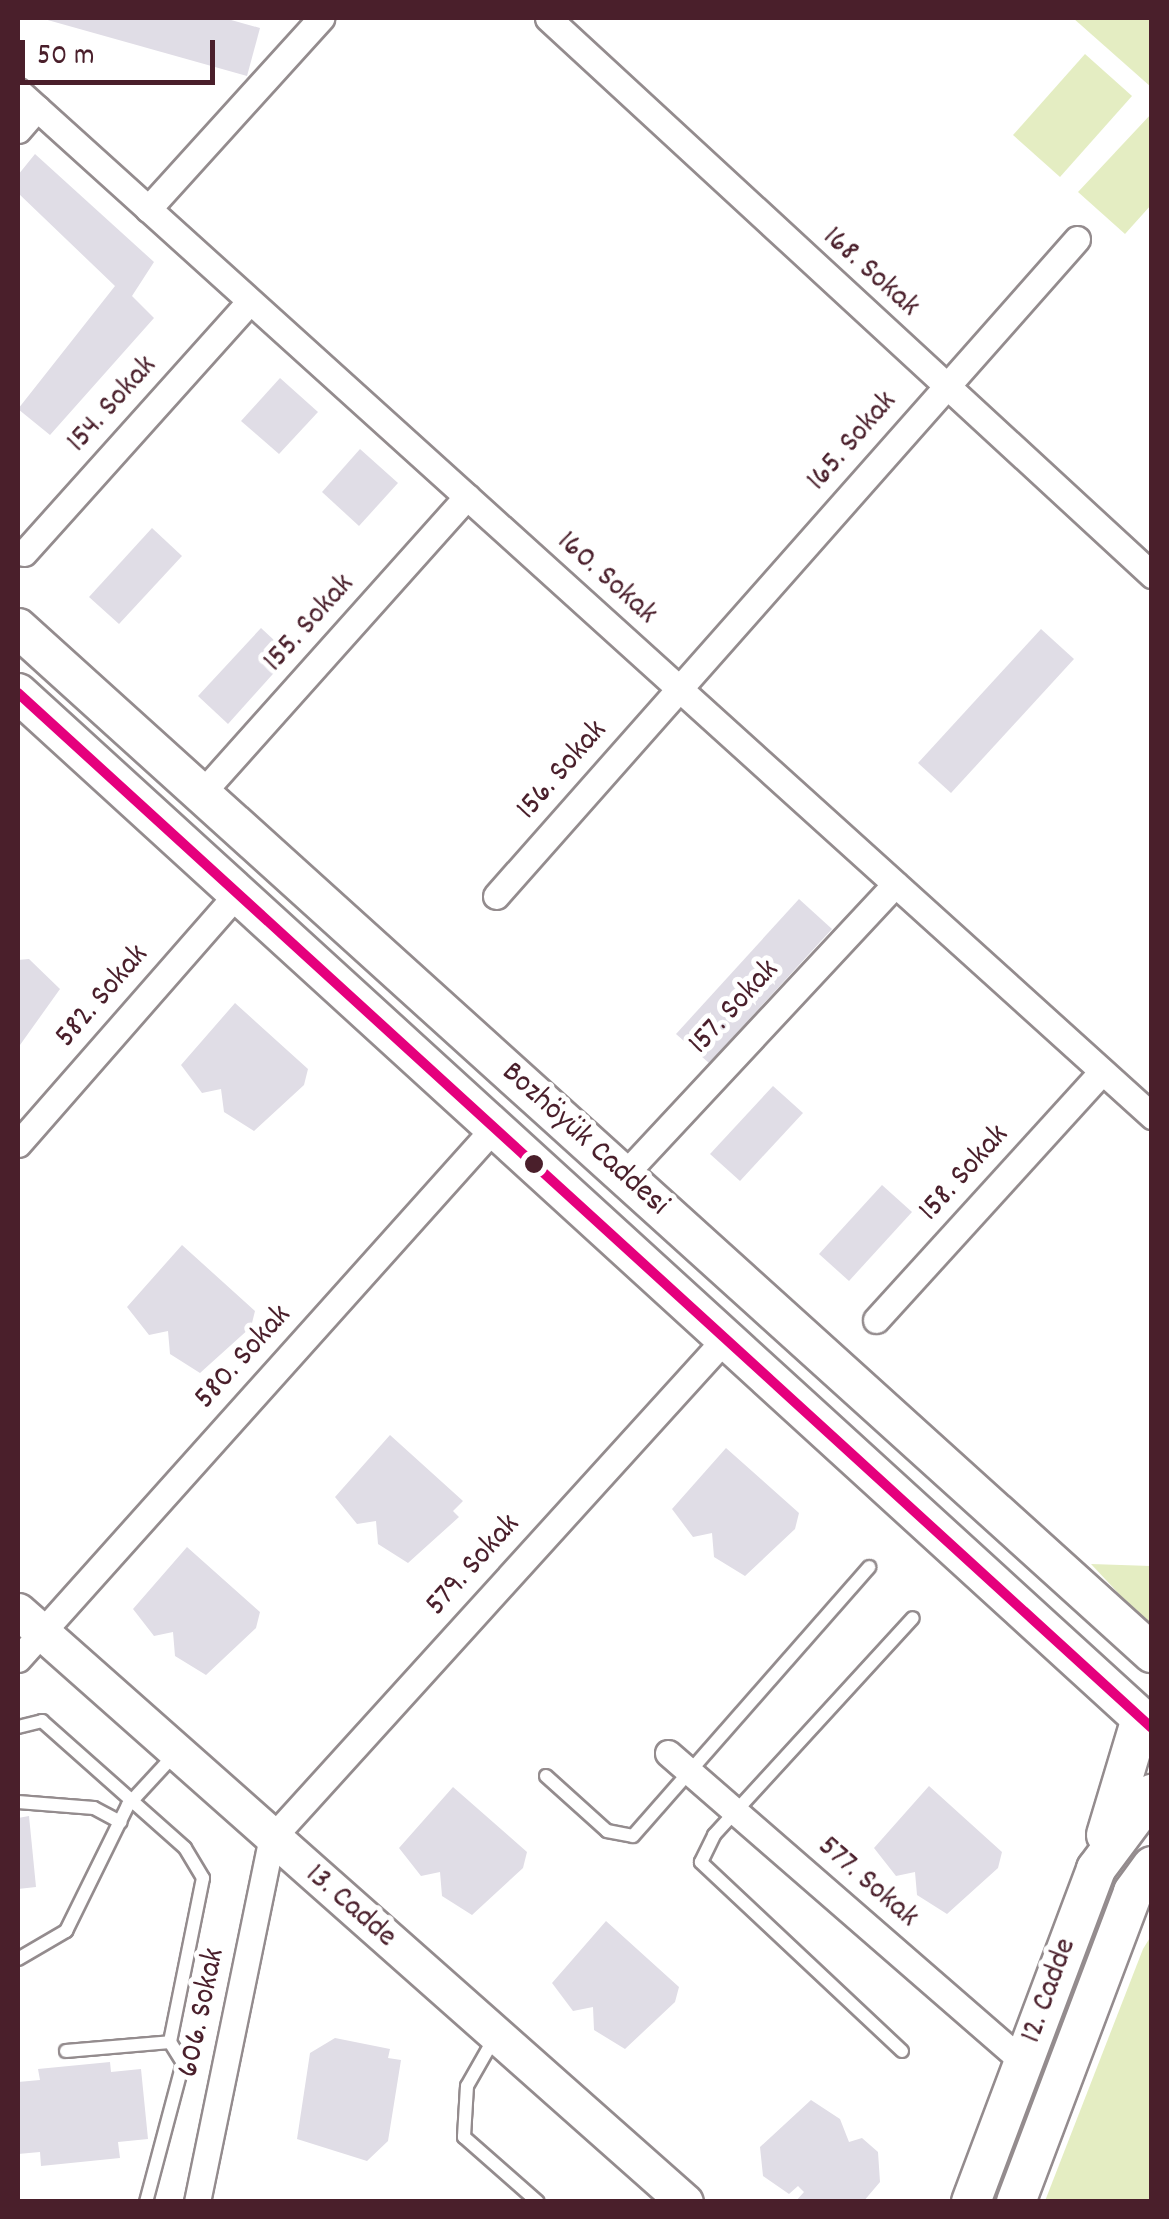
<!DOCTYPE html>
<html>
<head>
<meta charset="utf-8">
<style>
  body { margin:0 }
  #map { position:relative; width:1169px; height:2219px; overflow:hidden; background:#fff; font-family:Dekko,sans-serif }
  div>[style] { position:absolute }
  .green>* { inset:0; background:#e4edc2 }
  .building>* { inset:0; background:#e0dde6 }
  .roads { filter:drop-shadow(2px 0 #948c8e) drop-shadow(-2px 0 #948c8e) drop-shadow(0 2px #948c8e) drop-shadow(0 -2px #948c8e) }
  .lane>* { height:12px; margin:-6px; padding:0 6px; transform-origin:6px; border-radius:6px; background:#fff }
  .street>* { height:25px; margin:-12.5px; padding:0 12.5px; transform-origin:12.5px; border-radius:12.5px; background:#fff }
  .secondary>* { height:35px; margin:-17.5px; padding:0 17.5px; transform-origin:17.5px; border-radius:17.5px; background:#fff }
  .primary>* { height:38px; margin:-19px; padding:0 19px; transform-origin:19px; border-radius:19px; background:#fff }
  .bus-1>* { height:10px; margin:-5px; padding:0 5px; transform-origin:5px; border-radius:5px; background:#e5007d }
  .dots>* { width:28px; height:28px; translate:-50% -50%; box-sizing:border-box; border:5px solid #fff; border-radius:50% }
  span { translate:-50% -50%; white-space:nowrap; text-align:center; line-height:1.15; -webkit-text-stroke:10px #fff; paint-order:stroke }
  .street-label { font-size:32px; color:#4a1f2b }
  .frame { position:absolute; inset:0; border:20px solid #4a1f2b; pointer-events:none }
  .scale { position:absolute; left:20px; top:40px; width:195px; height:45px; box-sizing:border-box; border:5px solid #4a1f2b; border-top:0; padding-left:12px; font-size:30px; line-height:35px; white-space:nowrap; color:#4a1f2b; -webkit-text-stroke:8px #fff; paint-order:stroke }
</style>
</head>
<body>
<div id="map">
  <div class="green">
    <i style="clip-path:polygon(1073px 18px,1151px 18px,1151px 87px)"></i>
    <i style="clip-path:polygon(1085px 54px,1132px 96px,1060px 177px,1013px 135px)"></i>
    <i style="clip-path:polygon(1152px 113px,1151px 205px,1125px 234px,1078px 192px)"></i>
    <i style="clip-path:polygon(1091px 1564px,1151px 1566px,1151px 1625px,1135px 1611px)"></i>
    <i style="clip-path:polygon(1151px 1936px,1151px 2201px,1045px 2201px,1143px 1949px)"></i>
  </div>
  <div class="building">
    <i style="clip-path:polygon(224px 18px,260px 28px,247px 76px,44px 19px)"></i>
    <i style="clip-path:polygon(35px 154px,154px 262px,132px 296px,154px 318px,50px 435px,18px 409px,115px 286px,18px 193px,18px 175px)"></i>
    <i style="clip-path:polygon(280px 378px,318px 412px,279px 454px,241px 421px)"></i>
    <i style="clip-path:polygon(360px 449px,398px 483px,359px 526px,322px 492px)"></i>
    <i style="clip-path:polygon(152px 528px,182px 556px,119px 624px,89px 597px)"></i>
    <i style="clip-path:polygon(261px 628px,290px 655px,228px 724px,198px 696px)"></i>
    <i style="clip-path:polygon(1041px 629px,1074px 659px,951px 793px,918px 763px)"></i>
    <i style="clip-path:polygon(799px 899px,832px 929px,709px 1063px,676px 1034px)"></i>
    <i style="clip-path:polygon(29px 959px,60px 989px,20px 1045px,18px 960px)"></i>
    <i style="clip-path:polygon(235px 1003px,308px 1069px,304px 1085px,254px 1131px,224px 1112px,221px 1089px,202px 1093px,181px 1065px)"></i>
    <i style="clip-path:polygon(773px 1086px,803px 1113px,740px 1181px,710px 1154px)"></i>
    <i style="clip-path:polygon(882px 1185px,912px 1212px,849px 1281px,819px 1254px)"></i>
    <i style="clip-path:polygon(182px 1245px,255px 1311px,251px 1327px,200px 1373px,170px 1354px,168px 1331px,149px 1335px,127px 1307px)"></i>
    <i style="clip-path:polygon(390px 1435px,463px 1501px,453px 1511px,459px 1517px,408px 1563px,378px 1544px,376px 1521px,357px 1524px,335px 1497px)"></i>
    <i style="clip-path:polygon(726px 1448px,799px 1513px,795px 1529px,745px 1576px,714px 1557px,712px 1533px,693px 1537px,672px 1509px)"></i>
    <i style="clip-path:polygon(187px 1547px,260px 1612px,256px 1628px,206px 1675px,175px 1656px,173px 1632px,154px 1636px,133px 1609px)"></i>
    <i style="clip-path:polygon(929px 1786px,1002px 1852px,998px 1868px,947px 1914px,917px 1895px,915px 1872px,896px 1876px,874px 1848px)"></i>
    <i style="clip-path:polygon(453px 1787px,527px 1852px,523px 1868px,472px 1915px,442px 1896px,440px 1872px,421px 1876px,399px 1848px)"></i>
    <i style="clip-path:polygon(29px 1816px,36px 1887px,18px 1889px,18px 1818px)"></i>
    <i style="clip-path:polygon(606px 1921px,679px 1987px,675px 2002px,625px 2049px,594px 2030px,593px 2007px,573px 2011px,552px 1983px)"></i>
    <i style="clip-path:polygon(335px 2038px,390px 2049px,388px 2058px,401px 2060px,388px 2141px,367px 2161px,297px 2139px,310px 2053px)"></i>
    <i style="clip-path:polygon(110px 2062px,111px 2072px,141px 2069px,148px 2139px,118px 2142px,120px 2158px,41px 2166px,40px 2152px,18px 2154px,18px 2082px,40px 2080px,38px 2069px)"></i>
    <i style="clip-path:polygon(811px 2100px,840px 2119px,849px 2142px,862px 2138px,878px 2152px,880px 2182px,863px 2202px,795px 2202px,804px 2192px,798px 2186px,789px 2194px,763px 2176px,760px 2147px)"></i>
  </div>
  <div class="roads">
    <div class="lane">
      <i style="left:18px;top:1727px;width:25px;rotate:-14deg"></i>
      <i style="left:42px;top:1721px;width:191px;rotate:41.6deg"></i>
      <i style="left:185px;top:1848px;width:35px;rotate:59deg"></i>
      <i style="left:203px;top:1878px;width:167px;rotate:101.4deg"></i>
      <i style="left:170px;top:2042px;width:25px;rotate:58deg"></i>
      <i style="left:183px;top:2063px;width:144px;rotate:104.9deg"></i>
      <i style="left:546px;top:1776px;width:82px;rotate:42deg"></i>
      <i style="left:607px;top:1831px;width:26px;rotate:11deg"></i>
      <i style="left:633px;top:1836px;width:358px;rotate:-48.7deg"></i>
      <i style="left:18px;top:1802px;width:76px;rotate:4.5deg"></i>
      <i style="left:94px;top:1808px;width:30px;rotate:28deg"></i>
      <i style="left:18px;top:1959px;width:56px;rotate:-30.3deg"></i>
      <i style="left:66px;top:1931px;width:140px;rotate:-63.8deg"></i>
      <i style="left:128px;top:1805px;width:69px;rotate:-47.3deg"></i>
      <i style="left:495px;top:2037px;width:56px;rotate:119.7deg"></i>
      <i style="left:467px;top:2086px;width:51px;rotate:93.4deg"></i>
      <i style="left:464px;top:2137px;width:98px;rotate:41.3deg"></i>
      <i style="left:66px;top:2051px;width:104px;rotate:-4.9deg"></i>
      <i style="left:902px;top:2051px;width:276px;rotate:-136.8deg"></i>
      <i style="left:701px;top:1862px;width:30px;rotate:-64deg"></i>
      <i style="left:714px;top:1835px;width:294px;rotate:-47.5deg"></i>
    </div>
    <div class="street">
      <i style="left:548px;top:18px;width:822px;rotate:42.68deg"></i>
      <i style="left:18px;top:91px;width:1529px;rotate:42.11deg"></i>
      <i style="left:18px;top:130px;width:29px;rotate:-49deg"></i>
      <i style="left:148px;top:209px;width:258px;rotate:-47.8deg"></i>
      <i style="left:24px;top:553px;width:338px;rotate:-48.1deg"></i>
      <i style="left:201px;top:794px;width:399px;rotate:-48.2deg"></i>
      <i style="left:496px;top:896px;width:877px;rotate:-48.51deg"></i>
      <i style="left:18px;top:1144px;width:332px;rotate:-48.8deg"></i>
      <i style="left:623px;top:1176px;width:399px;rotate:-47deg"></i>
      <i style="left:876px;top:1320px;width:336px;rotate:-47.7deg"></i>
      <i style="left:18px;top:1659px;width:713px;rotate:-48.13deg"></i>
      <i style="left:668px;top:1753px;width:471px;rotate:41deg"></i>
      <i style="left:197px;top:2202px;width:372px;rotate:-78.4deg"></i>
      <i style="left:272px;top:1838px;width:674px;rotate:-47.77deg"></i>
    </div>
    <div class="secondary">
      <i style="left:18px;top:1611px;width:891px;rotate:41.54deg"></i>
    </div>
    <div class="primary">
      <i style="left:18px;top:628px;width:1529px;rotate:42.11deg"></i>
      <i style="left:18px;top:693px;width:1535px;rotate:42.39deg"></i>
      <i style="left:1106px;top:1835px;width:122px;rotate:-73.3deg"></i>
      <i style="left:971px;top:2202px;width:356px;rotate:-69.4deg"></i>
      <i style="left:1096px;top:1869px;width:94px;rotate:-53.3deg"></i>
      <i style="left:1016px;top:2202px;width:331px;rotate:-69.3deg"></i>
      <i style="left:1133px;top:1892px;width:32px;rotate:-54deg"></i>
    </div>
  </div>
  <div class="bus-1">
    <i style="left:18px;top:693px;width:1535px;rotate:42.39deg"></i>
  </div>
  <div class="dots">
    <i style="left:534px;top:1164px;background:#4a1f2b"></i>
  </div>
  <div class="street-label">
    <span style="left:870px;top:273px;rotate:42deg">168. Sokak</span>
    <span style="left:113px;top:405px;rotate:-48deg">154. Sokak</span>
    <span style="left:853px;top:442px;rotate:-49deg">165. Sokak</span>
    <span style="left:606px;top:579px;rotate:42deg">160. Sokak</span>
    <span style="left:310px;top:624px;rotate:-48deg">155. Sokak</span>
    <span style="left:563px;top:771px;rotate:-49deg">156. Sokak</span>
    <span style="left:103px;top:997px;rotate:-49deg">582. Sokak</span>
    <span style="left:735px;top:1008px;rotate:-47deg">157. Sokak</span>
    <span style="left:584px;top:1140px;rotate:42deg">Bozhöyük Caddesi</span>
    <span style="left:965px;top:1174px;rotate:-48deg">158. Sokak</span>
    <span style="left:244px;top:1358px;rotate:-48deg">580. Sokak</span>
    <span style="left:474px;top:1566px;rotate:-48deg">579. Sokak</span>
    <span style="left:867px;top:1883px;rotate:41deg">577. Sokak</span>
    <span style="left:350px;top:1907px;rotate:41deg">13. Cadde</span>
    <span style="left:1050px;top:1991px;rotate:-70deg">12. Cadde</span>
    <span style="left:203px;top:2013px;rotate:-78deg">606. Sokak</span>
  </div>
  <div class="frame"></div>
  <div class="scale">50 m</div>
</div>
</body>
</html>
